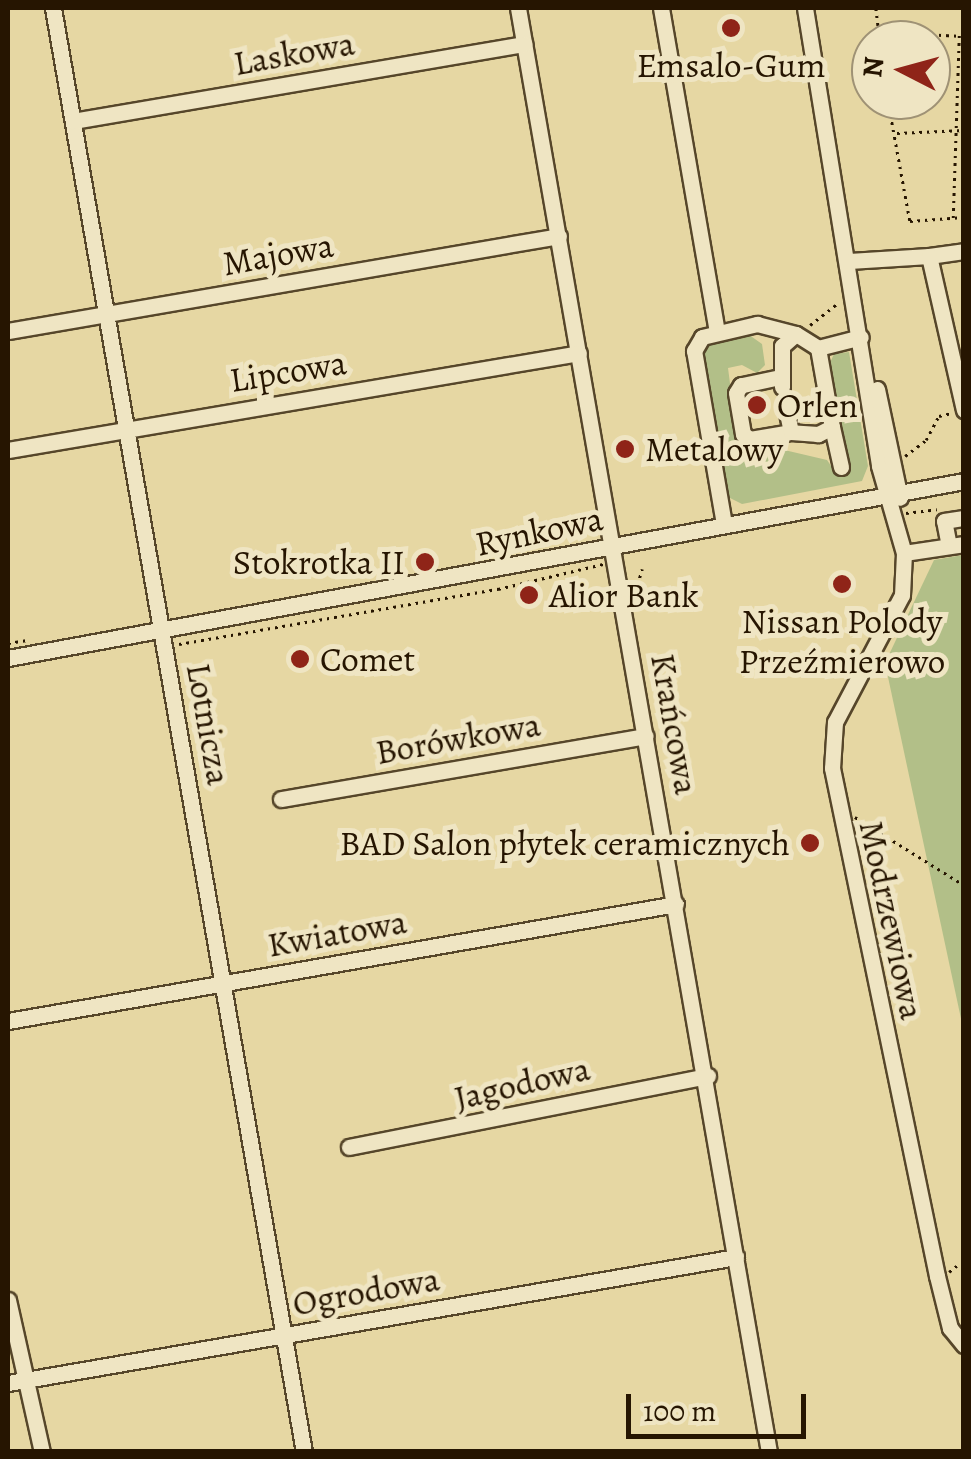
<!DOCTYPE html>
<html>
<head>
<meta charset="utf-8">
<style>
  body { margin:0 }
  #map { position:relative; width:971px; height:1459px; overflow:hidden; background:#e6d7a3; font-family:Alegreya,serif }
  div>[style] { position:absolute }
  .green>* { inset:0; background:#b2bf88 }
  .path>* { height:2.5px; margin-top:-1.25px; transform-origin:0; background:repeating-linear-gradient(90deg,#261501 0 2.5px,transparent 0 7.5px) }
  .roads { filter:drop-shadow(2px 0 #56462a) drop-shadow(-2px 0 #56462a) drop-shadow(0 2px #56462a) drop-shadow(0 -2px #56462a) }
  .minor>* { height:15px; margin:-7.5px; padding:0 7.5px; transform-origin:7.5px; border-radius:7.5px; background:#efe5c3 }
  .dots>* { width:28px; height:28px; translate:-50% -50%; box-sizing:border-box; border:5px solid #efe5c3; border-radius:50% }
  span { translate:-50% -50%; white-space:nowrap; text-align:center; line-height:1.15; -webkit-text-stroke:10px #efe5c3; paint-order:stroke }
  .street-label { font-size:35px; color:#261501 }
  .poi-label { font-size:35px; color:#261501 }
  .left { translate:0 -50%; text-align:left }
  .right { translate:-100% -50%; text-align:right }
  .frame { position:absolute; inset:0; border:10px solid #261501; pointer-events:none }
  .north { position:absolute; left:851px; top:20px; width:100px; height:100px; box-sizing:border-box; background:#efe5c3; border:2px solid #9f9275; border-radius:50%; rotate:276deg; font-size:28px; font-weight:700; line-height:40px; text-align:center; color:#261501 }
  .north::after { content:''; display:block; margin:auto; width:35px; height:45px; background:#8f2418; clip-path:polygon(50% 0,100% 100%,50% 72%,0 100%) }
  .scale { position:absolute; left:626px; top:1394px; width:180px; height:45px; box-sizing:border-box; border:5px solid #261501; border-top:0; padding-left:12px; font-size:30px; line-height:35px; white-space:nowrap; color:#261501; -webkit-text-stroke:8px #efe5c3; paint-order:stroke }
</style>
</head>
<body>
<div id="map">
  <div class="green">
    <i style="clip-path:polygon(745px 332px,762px 344px,765px 365px,757px 373px,742px 365px,728px 368px,737px 437px,746px 444px,777px 438px,780px 449px,827px 460px,838px 476px,850px 473px,828px 367px,834px 354px,849px 352px,868px 466px,862px 481px,742px 504px,726px 496px,700px 354px,710px 341px)"></i>
    <i style="clip-path:polygon(963px 555px,964px 555px,963px 1028px,885px 663px,934px 560px)"></i>
  </div>
  <div class="path">
    <i style="left:876px;top:8px;width:32px;rotate:83deg"></i>
    <i style="left:879px;top:32px;width:85px;rotate:2.7deg"></i>
    <i style="left:888px;top:100px;width:123px;rotate:79.7deg"></i>
    <i style="left:910px;top:221px;width:54px;rotate:-4.2deg"></i>
    <i style="left:897px;top:133px;width:67px;rotate:-2.6deg"></i>
    <i style="left:953px;top:218px;width:183px;rotate:-88.1deg"></i>
    <i style="left:810px;top:325px;width:37px;rotate:-38deg"></i>
    <i style="left:905px;top:456px;width:26px;rotate:-37deg"></i>
    <i style="left:926px;top:440px;width:27px;rotate:-62deg"></i>
    <i style="left:939px;top:416px;width:13px;rotate:-13deg"></i>
    <i style="left:906px;top:513px;width:31px;rotate:-7deg"></i>
    <i style="left:635px;top:592px;width:24px;rotate:-73deg"></i>
    <i style="left:963px;top:606px;width:1px"></i>
    <i style="left:8px;top:643px;width:18px;rotate:-9deg"></i>
    <i style="left:179px;top:644px;width:324px;rotate:-9.8deg"></i>
    <i style="left:498px;top:589px;width:108px;rotate:-13.4deg"></i>
    <i style="left:855px;top:817px;width:128px;rotate:32deg"></i>
    <i style="left:949px;top:1272px;width:14px;rotate:-39deg"></i>
  </div>
  <div class="roads">
    <div class="minor">
      <i style="left:53px;top:8px;width:1466px;rotate:80.14deg"></i>
      <i style="left:518px;top:8px;width:1466px;rotate:80.14deg"></i>
      <i style="left:661px;top:8px;width:328px;rotate:80.2deg"></i>
      <i style="left:805px;top:8px;width:464px;rotate:80.8deg"></i>
      <i style="left:879px;top:466px;width:91px;rotate:74deg"></i>
      <i style="left:904px;top:553px;width:42px;rotate:92.7deg"></i>
      <i style="left:902px;top:595px;width:144px;rotate:117.8deg"></i>
      <i style="left:835px;top:722px;width:46px;rotate:93.7deg"></i>
      <i style="left:832px;top:768px;width:519px;rotate:78.32deg"></i>
      <i style="left:937px;top:1276px;width:54px;rotate:76deg"></i>
      <i style="left:950px;top:1328px;width:22px;rotate:51deg"></i>
      <i style="left:73px;top:121px;width:458px;rotate:-9.7deg"></i>
      <i style="left:929px;top:256px;width:35px;rotate:-8deg"></i>
      <i style="left:849px;top:261px;width:80px;rotate:-3.6deg"></i>
      <i style="left:929px;top:256px;width:158px;rotate:77.2deg"></i>
      <i style="left:8px;top:331px;width:559px;rotate:-9.78deg"></i>
      <i style="left:818px;top:348px;width:44px;rotate:-14.3deg"></i>
      <i style="left:780px;top:377px;width:40px;rotate:168deg"></i>
      <i style="left:741px;top:385px;width:9px;rotate:122deg"></i>
      <i style="left:736px;top:393px;width:42px;rotate:80.3deg"></i>
      <i style="left:743px;top:434px;width:9px;rotate:36deg"></i>
      <i style="left:750px;top:439px;width:42px;rotate:-9.7deg"></i>
      <i style="left:782px;top:387px;width:41px;rotate:-90deg"></i>
      <i style="left:782px;top:346px;width:18px;rotate:-41deg"></i>
      <i style="left:796px;top:334px;width:26px;rotate:32deg"></i>
      <i style="left:818px;top:348px;width:80px;rotate:80deg"></i>
      <i style="left:832px;top:427px;width:16px;rotate:153deg"></i>
      <i style="left:818px;top:434px;width:27px;rotate:-176deg"></i>
      <i style="left:791px;top:432px;width:25px;rotate:-102deg"></i>
      <i style="left:877px;top:389px;width:111px;rotate:78.1deg"></i>
      <i style="left:832px;top:427px;width:41px;rotate:77.3deg"></i>
      <i style="left:8px;top:450px;width:579px;rotate:-9.64deg"></i>
      <i style="left:724px;top:524px;width:176px;rotate:-99.8deg"></i>
      <i style="left:694px;top:351px;width:16px;rotate:-60deg"></i>
      <i style="left:702px;top:337px;width:57px;rotate:-13.3deg"></i>
      <i style="left:757px;top:324px;width:40px;rotate:14.4deg"></i>
      <i style="left:949px;top:546px;width:25px;rotate:-101deg"></i>
      <i style="left:944px;top:521px;width:20px;rotate:-9deg"></i>
      <i style="left:904px;top:553px;width:61px;rotate:-8.5deg"></i>
      <i style="left:8px;top:658px;width:972px;rotate:-10.49deg"></i>
      <i style="left:281px;top:799px;width:370px;rotate:-9.8deg"></i>
      <i style="left:8px;top:1021px;width:678px;rotate:-9.93deg"></i>
      <i style="left:349px;top:1147px;width:366px;rotate:-11.2deg"></i>
      <i style="left:8px;top:1300px;width:156px;rotate:77.4deg"></i>
      <i style="left:8px;top:1383px;width:739px;rotate:-9.82deg"></i>
    </div>
  </div>
  <div class="dots">
    <i style="left:731px;top:28px;background:#8f2418"></i>
    <i style="left:757px;top:405px;background:#8f2418"></i>
    <i style="left:625px;top:449px;background:#8f2418"></i>
    <i style="left:425px;top:562px;background:#8f2418"></i>
    <i style="left:842px;top:584px;background:#8f2418"></i>
    <i style="left:529px;top:595px;background:#8f2418"></i>
    <i style="left:300px;top:659px;background:#8f2418"></i>
    <i style="left:810px;top:843px;background:#8f2418"></i>
  </div>
  <div class="street-label">
    <span style="left:294px;top:53px;rotate:-10deg">Laskowa</span>
    <span style="left:278px;top:254px;rotate:-10deg">Majowa</span>
    <span style="left:288px;top:371px;rotate:-9deg">Lipcowa</span>
    <span style="left:539px;top:531px;rotate:-12deg">Rynkowa</span>
    <span style="left:209px;top:724px;rotate:80deg">Lotnicza</span>
    <span style="left:675px;top:724px;rotate:80deg">Krańcowa</span>
    <span style="left:458px;top:738px;rotate:-10deg">Borówkowa</span>
    <span style="left:892px;top:920px;rotate:78deg">Modrzewiowa</span>
    <span style="left:337px;top:933px;rotate:-10deg">Kwiatowa</span>
    <span style="left:522px;top:1083px;rotate:-13deg">Jagodowa</span>
    <span style="left:366px;top:1291px;rotate:-10deg">Ogrodowa</span>
  </div>
  <div class="poi-label">
    <span style="left:731px;top:65px">Emsalo-Gum</span>
    <span class="left" style="left:777px;top:405px">Orlen</span>
    <span class="left" style="left:645px;top:449px">Metalowy</span>
    <span class="right" style="left:405px;top:562px">Stokrotka II</span>
    <span class="left" style="left:549px;top:595px">Alior Bank</span>
    <span style="left:842px;top:641px">Nissan Polody<br>Przeźmierowo</span>
    <span class="left" style="left:320px;top:659px">Comet</span>
    <span class="right" style="left:790px;top:843px">BAD Salon płytek ceramicznych</span>
  </div>
  <div class="frame"></div>
  <div class="north">N</div>
  <div class="scale">100 m</div>
</div>
</body>
</html>
